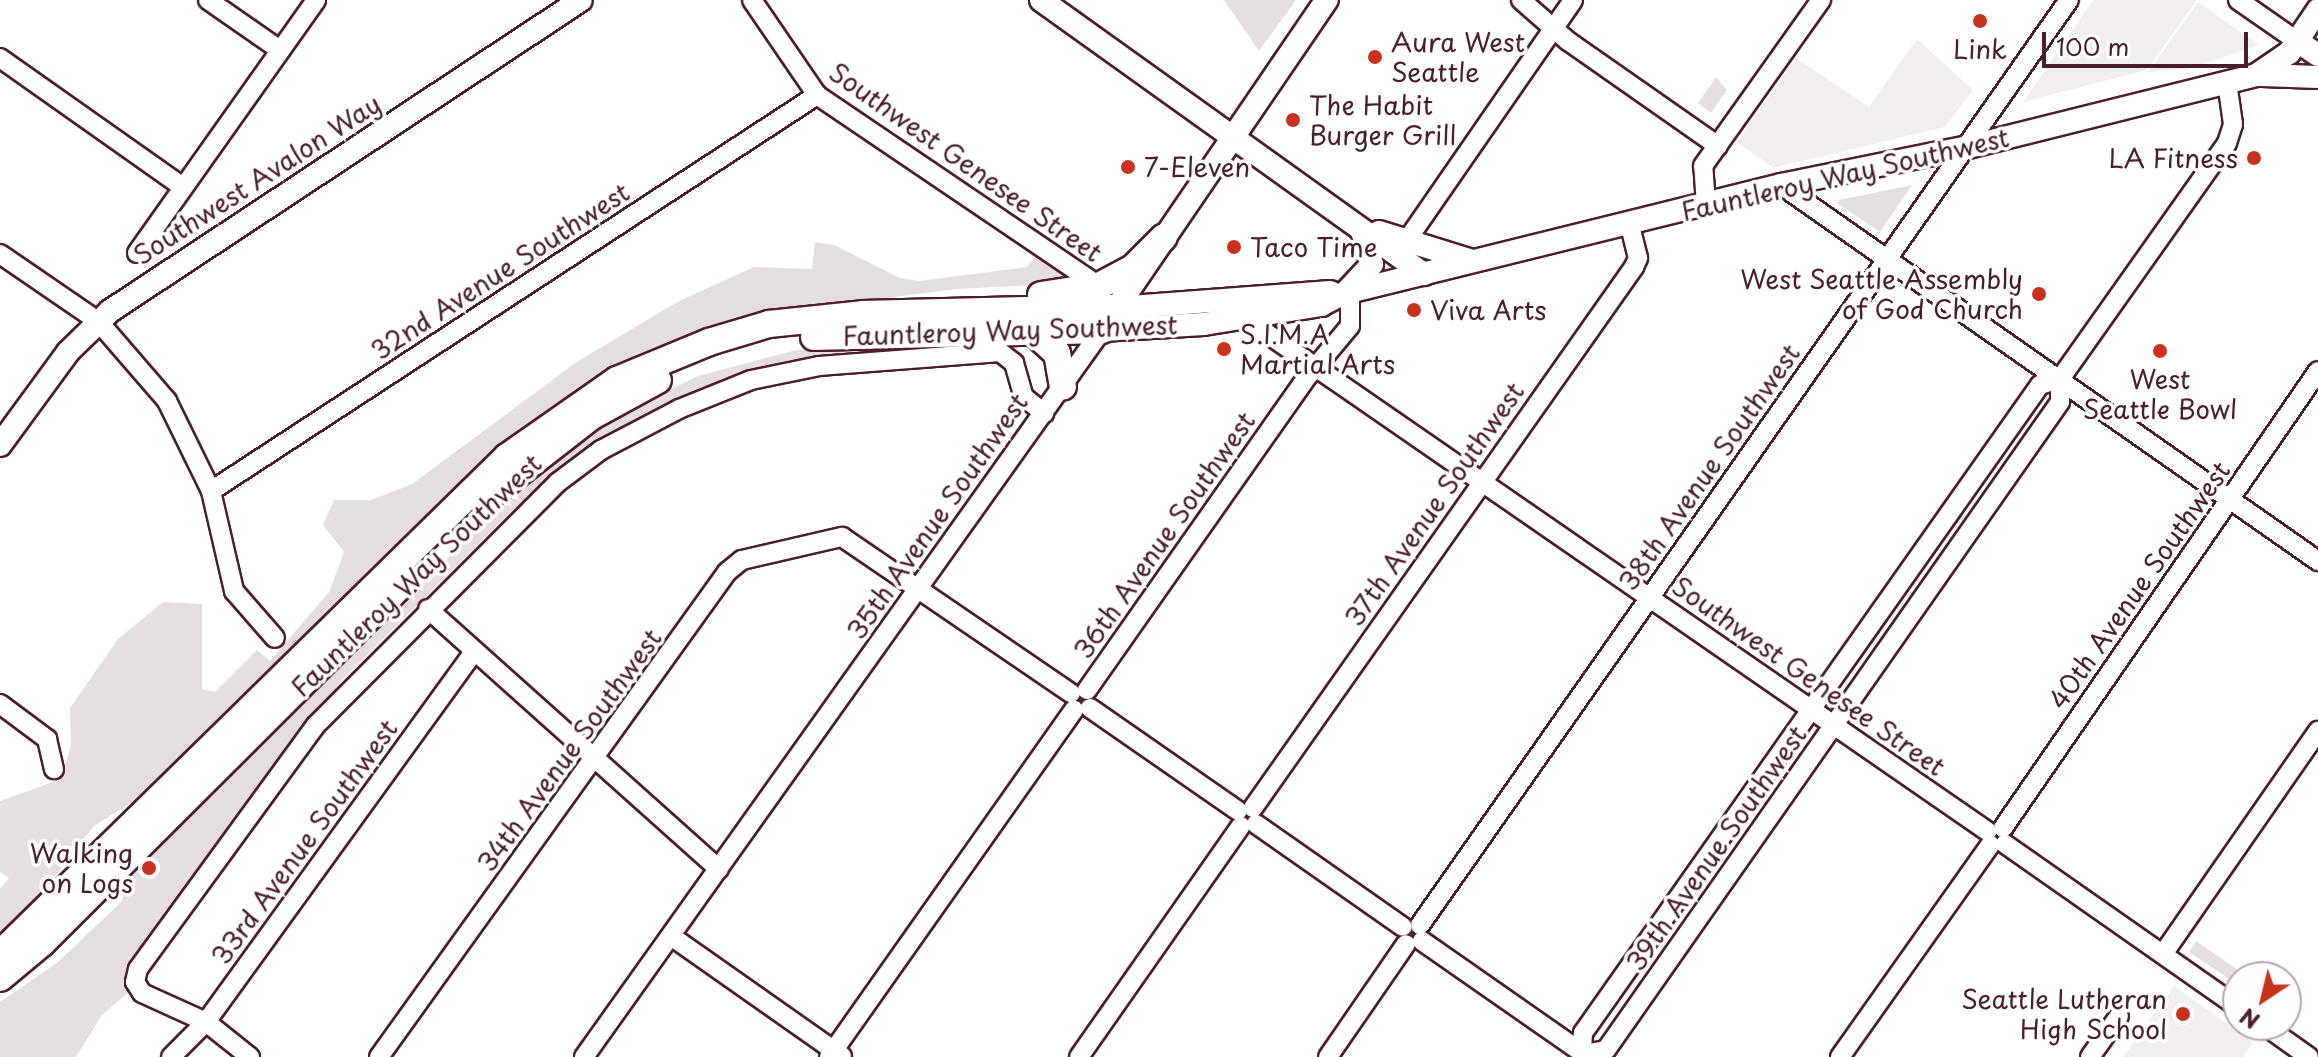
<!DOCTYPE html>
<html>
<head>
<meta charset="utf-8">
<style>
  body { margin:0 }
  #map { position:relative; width:2318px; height:1057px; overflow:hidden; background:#fff; font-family:"Playpen Sans",sans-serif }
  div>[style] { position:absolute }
  .built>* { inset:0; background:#f2eeef }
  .green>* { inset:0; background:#e5dee0 }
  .roads { filter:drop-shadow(2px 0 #4a1f2b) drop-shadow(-2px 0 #4a1f2b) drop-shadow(0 2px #4a1f2b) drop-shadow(0 -2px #4a1f2b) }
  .minor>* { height:18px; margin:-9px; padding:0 9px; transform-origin:9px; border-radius:9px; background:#fff }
  .major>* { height:22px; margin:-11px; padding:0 11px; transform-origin:11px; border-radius:11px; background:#fff }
  .highway>* { height:26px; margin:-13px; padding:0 13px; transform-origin:13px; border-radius:13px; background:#fff }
  .dots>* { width:22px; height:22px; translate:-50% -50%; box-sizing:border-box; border:4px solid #fff; border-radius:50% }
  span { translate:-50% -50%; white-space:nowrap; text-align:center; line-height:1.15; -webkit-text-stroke:7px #fff; paint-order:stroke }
  .poi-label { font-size:26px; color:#4a1f2b }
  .left { translate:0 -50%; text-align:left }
  .right { translate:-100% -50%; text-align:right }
  .street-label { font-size:26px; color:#4a1f2b }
  .north { position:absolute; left:2222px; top:961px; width:80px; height:80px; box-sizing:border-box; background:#fff; border:2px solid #b7a5aa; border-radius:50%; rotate:215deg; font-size:22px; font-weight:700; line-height:32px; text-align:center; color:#4a1f2b }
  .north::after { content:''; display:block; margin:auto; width:28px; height:36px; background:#c8321e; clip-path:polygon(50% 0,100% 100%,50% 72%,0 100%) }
  .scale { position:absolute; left:2042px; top:32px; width:206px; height:36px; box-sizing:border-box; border:4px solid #4a1f2b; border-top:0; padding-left:10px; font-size:24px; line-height:28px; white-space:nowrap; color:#4a1f2b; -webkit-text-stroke:6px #fff; paint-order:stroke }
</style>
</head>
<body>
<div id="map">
  <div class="built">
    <i style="clip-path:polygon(2093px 0,2197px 0,2147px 70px,2023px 102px)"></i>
    <i style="clip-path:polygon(2198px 2px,2259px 45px,2187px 69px,2148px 72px)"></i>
    <i style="clip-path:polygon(1917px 39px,1973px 90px,1945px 127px,1773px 168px,1737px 142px,1796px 58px,1869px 107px)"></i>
    <i style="clip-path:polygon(2174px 986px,2253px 1042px,2243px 1057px,2123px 1057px)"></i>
  </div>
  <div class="green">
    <i style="clip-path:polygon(1224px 0,1296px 0,1259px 51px)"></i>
    <i style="clip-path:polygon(1716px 77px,1727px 90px,1711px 113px,1698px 103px)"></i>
    <i style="clip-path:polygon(1912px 185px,1880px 232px,1838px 204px,1839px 200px)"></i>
    <i style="clip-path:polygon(815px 242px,834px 245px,900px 278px,919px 281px,1027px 267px,1038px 253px,1080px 283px,957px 289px,768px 313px,671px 343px,612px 371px,500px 448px,188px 753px,142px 796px,94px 826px,35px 902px,0 934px,0 889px,9px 878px,0 872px,0 801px,61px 779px,71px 746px,70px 708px,118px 639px,163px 602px,202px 604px,202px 689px,215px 692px,257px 650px,270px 661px,329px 592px,344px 552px,323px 525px,334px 500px,371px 500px,412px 484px,578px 361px,679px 301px,754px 267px,812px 269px)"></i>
    <i style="clip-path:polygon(1014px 342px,798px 362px,703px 389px,607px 436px,514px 509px,342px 680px,133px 964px,125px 979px,129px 992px,102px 1015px,76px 1057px,0 1057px,0 1002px,58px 962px,121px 902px,133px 875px,504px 501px,599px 424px,698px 376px,796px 350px)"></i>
    <i style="clip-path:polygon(2196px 941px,2248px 977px,2238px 977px,2238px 985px,2189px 952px)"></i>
  </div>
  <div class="roads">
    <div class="minor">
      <i style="left:208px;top:0;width:88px;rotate:34.8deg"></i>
      <i style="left:752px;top:0;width:115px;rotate:55.6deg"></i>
      <i style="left:817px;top:95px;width:341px;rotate:34.1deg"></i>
      <i style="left:1521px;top:0;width:62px;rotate:41.1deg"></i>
      <i style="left:1568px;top:41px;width:183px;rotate:35deg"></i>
      <i style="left:2238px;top:0;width:72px;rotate:34.8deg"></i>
      <i style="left:0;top:58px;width:224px;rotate:35.2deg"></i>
      <i style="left:1781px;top:185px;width:656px;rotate:35deg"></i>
      <i style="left:1706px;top:205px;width:39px;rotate:-94deg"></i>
      <i style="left:1703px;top:166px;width:204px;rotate:-54.6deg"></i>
      <i style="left:1405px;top:243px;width:295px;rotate:-55.3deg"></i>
      <i style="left:137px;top:253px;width:310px;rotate:-54.7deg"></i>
      <i style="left:0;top:254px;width:119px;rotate:34.4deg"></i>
      <i style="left:98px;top:321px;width:106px;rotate:49.2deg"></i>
      <i style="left:167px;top:401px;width:100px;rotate:63.9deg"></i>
      <i style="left:211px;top:491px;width:103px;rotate:77deg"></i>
      <i style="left:234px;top:591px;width:62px;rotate:48.9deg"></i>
      <i style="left:1246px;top:319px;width:901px;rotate:34.64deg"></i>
      <i style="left:211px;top:491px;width:724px;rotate:-33.16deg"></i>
      <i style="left:428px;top:609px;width:390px;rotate:41.8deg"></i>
      <i style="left:1087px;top:690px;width:384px;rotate:-54.9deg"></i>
      <i style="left:1308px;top:376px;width:65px;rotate:-50deg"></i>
      <i style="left:1350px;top:326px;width:34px;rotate:-90deg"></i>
      <i style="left:0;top:704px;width:59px;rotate:36.7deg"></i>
      <i style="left:47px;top:739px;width:31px;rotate:77deg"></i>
      <i style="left:1090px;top:708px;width:180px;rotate:34.8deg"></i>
      <i style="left:1253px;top:808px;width:662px;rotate:-54.84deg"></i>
      <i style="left:1634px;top:267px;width:10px;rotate:-66deg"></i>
      <i style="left:1638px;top:258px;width:34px;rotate:-104deg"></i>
      <i style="left:1256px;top:824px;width:179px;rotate:35deg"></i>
      <i style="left:2003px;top:828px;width:555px;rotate:-55.42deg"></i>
      <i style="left:2005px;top:844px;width:284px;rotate:35deg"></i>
      <i style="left:1420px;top:925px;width:1130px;rotate:-54.95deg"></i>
      <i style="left:671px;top:936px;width:209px;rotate:35.1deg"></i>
      <i style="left:1422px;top:941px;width:203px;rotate:34.9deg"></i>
      <i style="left:2163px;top:954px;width:272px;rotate:-55.2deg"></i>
      <i style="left:2264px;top:1025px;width:55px;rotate:35.4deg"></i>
      <i style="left:1584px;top:1054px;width:22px;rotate:-10deg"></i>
      <i style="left:1606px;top:1050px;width:791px;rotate:-54.98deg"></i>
      <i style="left:2060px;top:402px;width:23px;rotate:-90deg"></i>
      <i style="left:2060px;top:379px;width:289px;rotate:-54.7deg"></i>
      <i style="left:2227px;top:143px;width:20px;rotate:-72deg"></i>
      <i style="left:2233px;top:124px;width:42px;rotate:-98.1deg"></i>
      <i style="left:171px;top:1057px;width:49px;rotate:-45deg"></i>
      <i style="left:206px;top:1022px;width:457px;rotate:-54.1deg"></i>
      <i style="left:250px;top:1057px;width:56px;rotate:-141.5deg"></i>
      <i style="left:206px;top:1022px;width:70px;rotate:-155.6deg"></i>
      <i style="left:142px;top:993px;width:13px;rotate:-122deg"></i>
      <i style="left:135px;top:982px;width:13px;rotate:-77deg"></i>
      <i style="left:138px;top:969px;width:302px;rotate:-53.9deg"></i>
      <i style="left:316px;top:725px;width:342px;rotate:-45.1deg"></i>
      <i style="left:557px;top:483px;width:55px;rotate:-36.9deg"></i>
      <i style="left:601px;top:450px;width:88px;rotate:-27.7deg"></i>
      <i style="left:679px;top:409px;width:78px;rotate:-21.9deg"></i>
      <i style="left:751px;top:380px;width:69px;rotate:-11.6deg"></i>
      <i style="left:819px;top:366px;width:182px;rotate:-4.4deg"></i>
      <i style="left:1000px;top:352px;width:18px;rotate:38deg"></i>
      <i style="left:1014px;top:363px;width:35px;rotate:74deg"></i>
      <i style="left:1024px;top:397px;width:26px;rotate:39deg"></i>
      <i style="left:379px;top:1057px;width:597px;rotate:-54.34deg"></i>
      <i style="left:727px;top:572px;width:19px;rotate:-39deg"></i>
      <i style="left:742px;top:560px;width:103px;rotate:-13deg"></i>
      <i style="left:842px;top:537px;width:277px;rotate:34.3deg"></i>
      <i style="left:584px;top:1057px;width:893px;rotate:-54.53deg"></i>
      <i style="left:829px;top:1057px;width:425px;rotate:-54.8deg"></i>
      <i style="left:1079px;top:1057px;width:282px;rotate:-55deg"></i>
      <i style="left:1328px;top:1057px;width:137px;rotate:-55.4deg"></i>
      <i style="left:1582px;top:1057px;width:24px;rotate:-88deg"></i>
      <i style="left:1583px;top:1033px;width:793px;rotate:-54.81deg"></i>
      <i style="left:2040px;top:385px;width:21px;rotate:-17deg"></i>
      <i style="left:1840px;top:1057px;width:260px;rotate:-54.7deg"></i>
      <i style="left:2090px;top:1057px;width:50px;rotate:-54.7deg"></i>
    </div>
    <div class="major">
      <i style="left:1041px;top:0;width:471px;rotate:35.6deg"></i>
      <i style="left:2297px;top:41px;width:25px;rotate:34deg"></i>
      <i style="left:2262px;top:75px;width:56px;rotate:2deg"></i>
      <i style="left:1379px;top:232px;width:97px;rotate:17.3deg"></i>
      <i style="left:1346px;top:292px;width:38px;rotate:-47deg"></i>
      <i style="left:1372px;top:264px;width:34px;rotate:-107deg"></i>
      <i style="left:1117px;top:308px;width:214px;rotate:-4.3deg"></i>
      <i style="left:1107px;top:322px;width:390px;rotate:-55.7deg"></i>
      <i style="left:1102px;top:330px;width:102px;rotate:-3.4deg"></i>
      <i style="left:1204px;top:324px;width:119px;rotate:-9.2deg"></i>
      <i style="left:1321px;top:305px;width:27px;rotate:-27deg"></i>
      <i style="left:1345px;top:293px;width:449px;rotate:-13.9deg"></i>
      <i style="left:1781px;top:185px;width:191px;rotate:-11.5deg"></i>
      <i style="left:1968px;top:147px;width:297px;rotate:-14deg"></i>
      <i style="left:2256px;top:75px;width:40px;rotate:-34deg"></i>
      <i style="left:2289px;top:53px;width:52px;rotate:-56deg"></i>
      <i style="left:0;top:445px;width:115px;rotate:-53.8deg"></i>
      <i style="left:68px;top:352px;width:59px;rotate:-44.3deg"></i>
      <i style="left:110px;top:311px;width:564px;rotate:-33.44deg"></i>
    </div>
    <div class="highway">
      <i style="left:1041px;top:295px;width:59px;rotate:-8.8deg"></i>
      <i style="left:1099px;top:286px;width:40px;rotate:-28deg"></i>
      <i style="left:1134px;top:267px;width:42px;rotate:-45deg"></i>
      <i style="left:1030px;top:329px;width:36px;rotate:42deg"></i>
      <i style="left:1057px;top:353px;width:34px;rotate:80deg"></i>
      <i style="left:814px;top:337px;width:288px;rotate:-1.4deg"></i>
      <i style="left:493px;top:493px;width:125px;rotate:-37.9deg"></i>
      <i style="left:592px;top:416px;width:75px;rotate:-28.6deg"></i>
      <i style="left:0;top:954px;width:710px;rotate:-44.43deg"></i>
      <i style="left:507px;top:457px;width:134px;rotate:-35deg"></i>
      <i style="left:617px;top:380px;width:100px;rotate:-22.4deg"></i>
      <i style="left:709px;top:342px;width:63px;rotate:-16.7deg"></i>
      <i style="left:769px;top:324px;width:96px;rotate:-6deg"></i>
      <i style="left:864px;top:314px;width:253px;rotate:-1.4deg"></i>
      <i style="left:0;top:978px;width:55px;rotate:-39.8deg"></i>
      <i style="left:42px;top:943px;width:510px;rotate:-44.92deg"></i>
    </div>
  </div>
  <div class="dots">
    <i style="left:1980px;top:21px;background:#c8321e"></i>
    <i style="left:1375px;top:57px;background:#c8321e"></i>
    <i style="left:1293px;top:120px;background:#c8321e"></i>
    <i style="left:2254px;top:158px;background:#c8321e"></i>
    <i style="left:1128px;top:167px;background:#c8321e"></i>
    <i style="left:1234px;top:247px;background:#c8321e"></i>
    <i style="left:2039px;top:294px;background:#c8321e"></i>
    <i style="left:1414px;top:310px;background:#c8321e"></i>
    <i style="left:1224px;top:349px;background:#c8321e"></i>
    <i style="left:2160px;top:351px;background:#c8321e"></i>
    <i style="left:149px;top:868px;background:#c8321e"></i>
    <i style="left:2183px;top:1014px;background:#c8321e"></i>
  </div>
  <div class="poi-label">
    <span class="left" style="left:1391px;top:57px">Aura West<br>Seattle</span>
    <span style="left:1980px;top:49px">Link</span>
    <span class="left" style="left:1309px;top:120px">The Habit<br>Burger Grill</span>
    <span class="right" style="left:2238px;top:158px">LA Fitness</span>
    <span class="left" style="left:1144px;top:167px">7-Eleven</span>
    <span class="left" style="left:1250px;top:247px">Taco Time</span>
    <span class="right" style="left:2023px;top:294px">West Seattle Assembly<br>of God Church</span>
    <span class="left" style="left:1430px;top:310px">Viva Arts</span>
    <span class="left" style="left:1240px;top:349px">S.I.M.A<br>Martial Arts</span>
    <span style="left:2160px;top:394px">West<br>Seattle Bowl</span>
    <span class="right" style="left:133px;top:868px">Walking<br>on Logs</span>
    <span class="right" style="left:2167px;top:1014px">Seattle Lutheran<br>High School</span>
  </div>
  <div class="street-label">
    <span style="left:966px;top:162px;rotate:35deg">Southwest Genesee Street</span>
    <span style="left:1845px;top:174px;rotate:-13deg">Fauntleroy Way Southwest</span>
    <span style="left:257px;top:179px;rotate:-33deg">Southwest Avalon Way</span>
    <span style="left:500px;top:271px;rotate:-33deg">32nd Avenue Southwest</span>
    <span style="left:1010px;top:330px;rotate:-2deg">Fauntleroy Way Southwest</span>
    <span style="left:1709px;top:467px;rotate:-55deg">38th Avenue Southwest</span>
    <span style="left:1434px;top:504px;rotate:-55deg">37th Avenue Southwest</span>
    <span style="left:937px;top:516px;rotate:-55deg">35th Avenue Southwest</span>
    <span style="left:1164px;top:535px;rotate:-55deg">36th Avenue Southwest</span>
    <span style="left:416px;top:575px;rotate:-44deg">Fauntleroy Way Southwest</span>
    <span style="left:2139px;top:585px;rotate:-55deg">40th Avenue Southwest</span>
    <span style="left:1809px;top:676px;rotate:35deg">Southwest Genesee Street</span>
    <span style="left:569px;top:750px;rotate:-54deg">34th Avenue Southwest</span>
    <span style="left:304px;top:842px;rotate:-54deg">33rd Avenue Southwest</span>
    <span style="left:1716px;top:848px;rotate:-55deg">39th Avenue Southwest</span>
  </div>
  <div class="north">N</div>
  <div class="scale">100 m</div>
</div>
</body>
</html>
